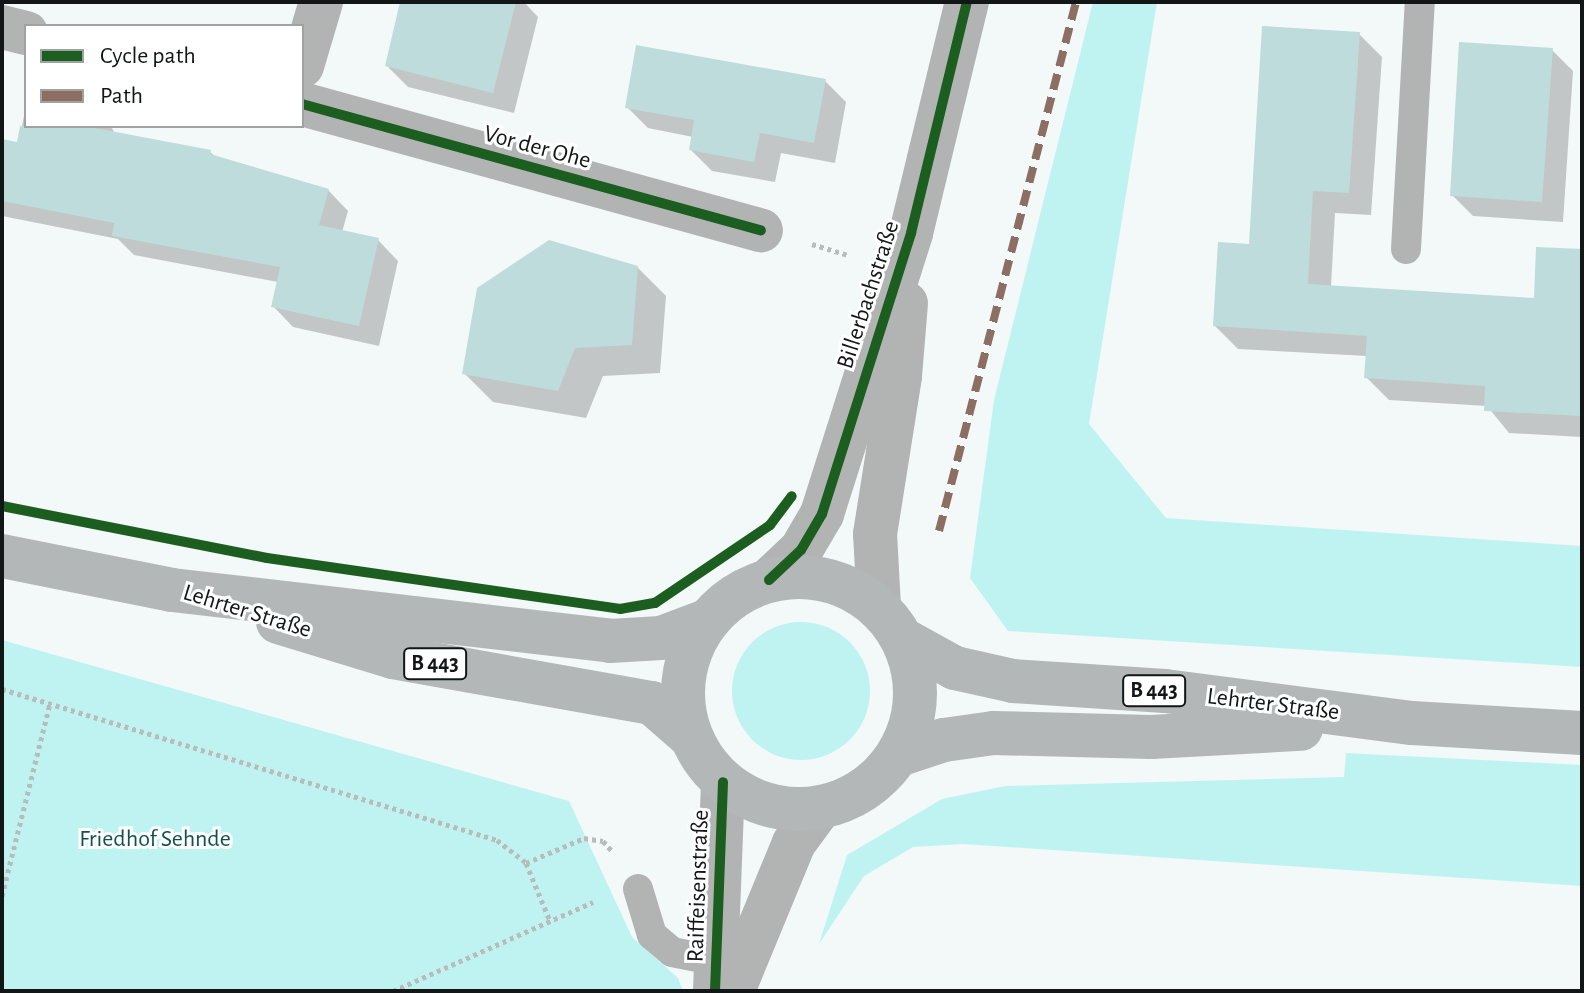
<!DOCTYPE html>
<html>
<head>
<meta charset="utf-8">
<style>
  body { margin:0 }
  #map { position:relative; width:1584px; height:993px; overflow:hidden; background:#f3f8f8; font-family:"Alegreya Sans",sans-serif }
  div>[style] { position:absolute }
  .green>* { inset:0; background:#bff3f2 }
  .round { border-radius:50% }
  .shadow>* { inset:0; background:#0003 }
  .building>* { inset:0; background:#bfdcdc }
  .path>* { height:5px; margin-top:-2.5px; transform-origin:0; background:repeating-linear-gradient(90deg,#b8bcbc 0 4px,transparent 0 8px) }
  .lane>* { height:30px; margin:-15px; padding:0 15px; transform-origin:15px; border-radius:15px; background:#b2b4b4 }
  .street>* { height:44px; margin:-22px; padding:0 22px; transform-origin:22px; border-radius:22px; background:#b2b4b4 }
  .primary>* { height:44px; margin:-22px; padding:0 22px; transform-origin:22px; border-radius:22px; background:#b3b7b7 }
  .primary>.ring { margin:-22px; padding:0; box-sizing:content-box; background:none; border:44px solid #b3b7b7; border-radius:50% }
  .quiet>* { height:8px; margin-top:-4px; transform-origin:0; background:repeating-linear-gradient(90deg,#8d6e63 0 16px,transparent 0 24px) }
  .cycleway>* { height:10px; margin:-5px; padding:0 5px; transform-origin:5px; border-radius:5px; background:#1b5e20 }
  span { translate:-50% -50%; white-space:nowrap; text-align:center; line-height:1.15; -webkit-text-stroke:6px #fff; paint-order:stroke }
  .shield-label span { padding:2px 6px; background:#fff; border:2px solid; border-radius:6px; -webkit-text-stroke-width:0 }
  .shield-label { font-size:22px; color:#121616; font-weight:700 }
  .street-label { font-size:24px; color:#121616 }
  .park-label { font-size:24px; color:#115151 }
  .frame { position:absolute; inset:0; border:4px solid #121616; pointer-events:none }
  .legend { position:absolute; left:24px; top:24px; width:280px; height:104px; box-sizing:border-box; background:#fff; border:2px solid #a0a2a2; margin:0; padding:10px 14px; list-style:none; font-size:24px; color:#121616 }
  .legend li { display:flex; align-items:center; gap:16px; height:40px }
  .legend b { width:40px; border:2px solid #a0a2a2 }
</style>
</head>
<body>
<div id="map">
  <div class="green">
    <i style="clip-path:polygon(1093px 2px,1157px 2px,1089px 424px,1166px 518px,1582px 546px,1582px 667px,1008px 631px,970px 578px,994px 400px)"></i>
    <i class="round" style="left:732px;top:622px;width:138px;height:138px"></i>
    <i style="clip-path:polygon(2px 640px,569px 801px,632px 937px,678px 978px,683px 991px,2px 991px)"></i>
    <i style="clip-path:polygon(1346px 753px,1582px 765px,1582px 886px,963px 844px,913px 847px,864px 876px,819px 944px,847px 855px,942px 799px,1005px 786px,1344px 777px)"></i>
  </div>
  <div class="shadow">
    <i style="clip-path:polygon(402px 2px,524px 2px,538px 17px,514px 113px,408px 87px,387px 66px)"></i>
    <i style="clip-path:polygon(1359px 34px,1382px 57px,1371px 215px,1335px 213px,1331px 287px,1536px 300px,1582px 251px,1582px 437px,1509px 433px,1487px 406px,1389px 400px,1366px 377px,1367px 356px,1238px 349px,1215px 326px)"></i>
    <i style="clip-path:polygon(1552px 50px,1573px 71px,1563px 222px,1473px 216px,1452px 195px)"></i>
    <i style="clip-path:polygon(825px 81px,846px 102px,835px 163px,781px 153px,775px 182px,712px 171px,691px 150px,693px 137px,648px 128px,627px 107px)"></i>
    <i style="clip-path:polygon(26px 106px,26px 126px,111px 126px,115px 134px,210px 152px,217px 158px,328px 190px,348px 211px,342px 232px,378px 240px,398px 261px,379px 346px,293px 327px,273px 306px,278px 282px,134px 255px,118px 239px,2px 216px,2px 141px,18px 145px)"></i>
    <i style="clip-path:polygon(637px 267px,666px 296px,660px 373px,603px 376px,586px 418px,493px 402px,464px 373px)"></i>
  </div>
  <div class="building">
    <i style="clip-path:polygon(400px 2px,516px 2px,493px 93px,385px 66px)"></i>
    <i style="clip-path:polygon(1262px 26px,1360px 32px,1349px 193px,1313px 191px,1308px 284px,1534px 298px,1536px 247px,1582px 249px,1582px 416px,1484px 411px,1485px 386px,1364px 378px,1367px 336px,1213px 326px,1218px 242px,1249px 244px)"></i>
    <i style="clip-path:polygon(1459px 42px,1553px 48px,1542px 202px,1450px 196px)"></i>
    <i style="clip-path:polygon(636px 45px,826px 79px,814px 143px,760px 133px,754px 162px,689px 150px,694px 120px,625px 108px)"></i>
    <i style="clip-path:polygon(20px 126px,84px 126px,211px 150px,210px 154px,329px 189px,319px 225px,379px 238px,359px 326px,271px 307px,280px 267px,112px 236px,114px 223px,2px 201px,2px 139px,17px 142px)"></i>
    <i style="clip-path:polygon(549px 240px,638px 266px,632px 345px,575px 348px,558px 391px,462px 374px,477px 288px)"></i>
  </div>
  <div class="path">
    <i style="left:812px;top:244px;width:38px;rotate:17deg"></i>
    <i style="left:2px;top:689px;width:518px;rotate:16.96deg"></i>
    <i style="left:497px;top:840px;width:37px;rotate:38deg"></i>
    <i style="left:526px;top:863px;width:63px;rotate:67.5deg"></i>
    <i style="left:526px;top:863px;width:63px;rotate:-23.3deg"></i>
    <i style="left:584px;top:838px;width:19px;rotate:9deg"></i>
    <i style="left:603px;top:841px;width:15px;rotate:48deg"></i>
    <i style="left:2px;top:896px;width:199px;rotate:-76deg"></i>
    <i style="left:393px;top:991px;width:219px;rotate:-24deg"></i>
  </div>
  <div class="lane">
    <i style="left:1406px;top:249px;width:247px;rotate:-86.8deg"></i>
    <i style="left:638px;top:889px;width:48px;rotate:73.1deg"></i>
    <i style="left:652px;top:935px;width:26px;rotate:40deg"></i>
    <i style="left:672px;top:952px;width:46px;rotate:11.3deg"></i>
  </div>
  <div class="street">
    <i style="left:2px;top:27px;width:25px;rotate:14deg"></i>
    <i style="left:302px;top:66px;width:67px;rotate:-73.5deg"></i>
    <i style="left:302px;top:104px;width:476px;rotate:15.4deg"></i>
    <i style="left:769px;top:580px;width:44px;rotate:-43.2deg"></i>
    <i style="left:801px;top:550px;width:42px;rotate:-59.7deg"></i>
    <i style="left:822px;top:514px;width:295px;rotate:-72.4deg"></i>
    <i style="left:911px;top:233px;width:238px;rotate:-76.4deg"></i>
    <i style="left:879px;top:607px;width:73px;rotate:-93.1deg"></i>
    <i style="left:875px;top:534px;width:160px;rotate:-81deg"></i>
    <i style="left:900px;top:376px;width:73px;rotate:-85.3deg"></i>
    <i style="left:715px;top:991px;width:209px;rotate:-87.8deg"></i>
    <i style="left:733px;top:991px;width:160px;rotate:-67.6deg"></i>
    <i style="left:794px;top:843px;width:42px;rotate:-53.7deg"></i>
  </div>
  <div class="primary">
    <i style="left:2px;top:556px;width:173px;rotate:11.3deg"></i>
    <i style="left:172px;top:590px;width:441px;rotate:6.6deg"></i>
    <i style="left:610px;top:641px;width:51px;rotate:-3.4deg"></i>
    <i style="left:661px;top:638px;width:51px;rotate:-20.6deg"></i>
    <i class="ring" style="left:683px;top:577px;width:188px;height:188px"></i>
    <i style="left:278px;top:622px;width:120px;rotate:16.9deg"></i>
    <i style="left:393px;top:657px;width:263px;rotate:10.1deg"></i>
    <i style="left:652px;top:703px;width:52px;rotate:41.1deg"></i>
    <i style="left:904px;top:640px;width:58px;rotate:28.8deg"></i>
    <i style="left:955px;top:668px;width:59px;rotate:12.6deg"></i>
    <i style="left:1013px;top:681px;width:152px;rotate:3.8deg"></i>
    <i style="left:1165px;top:691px;width:249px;rotate:7.4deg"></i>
    <i style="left:1412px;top:723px;width:170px;rotate:3.4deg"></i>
    <i style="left:898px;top:755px;width:48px;rotate:-18.1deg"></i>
    <i style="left:944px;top:740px;width:50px;rotate:-8deg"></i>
    <i style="left:994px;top:733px;width:157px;rotate:1.5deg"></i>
    <i style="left:1151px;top:737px;width:150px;rotate:-3.1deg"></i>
  </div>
  <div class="quiet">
    <i style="left:939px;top:531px;width:546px;rotate:-75.48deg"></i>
  </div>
  <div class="cycleway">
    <i style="left:302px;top:104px;width:476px;rotate:15.4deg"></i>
    <i style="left:2px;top:506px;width:270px;rotate:11.1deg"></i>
    <i style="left:267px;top:558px;width:357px;rotate:8.2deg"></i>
    <i style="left:620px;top:609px;width:36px;rotate:-10deg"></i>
    <i style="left:655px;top:603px;width:139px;rotate:-34.1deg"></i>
    <i style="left:770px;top:525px;width:36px;rotate:-53deg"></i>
    <i style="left:769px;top:580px;width:44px;rotate:-43.2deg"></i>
    <i style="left:801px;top:550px;width:42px;rotate:-59.7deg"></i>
    <i style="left:822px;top:514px;width:295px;rotate:-72.4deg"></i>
    <i style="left:911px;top:233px;width:238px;rotate:-76.4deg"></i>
    <i style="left:715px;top:991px;width:209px;rotate:-87.8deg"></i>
  </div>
  <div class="shield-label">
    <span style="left:435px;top:664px">B 443</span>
    <span style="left:1154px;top:691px">B 443</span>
  </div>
  <div class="street-label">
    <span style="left:537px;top:148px;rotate:15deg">Vor der Ohe</span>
    <span style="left:869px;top:295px;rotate:-72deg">Billerbachstraße</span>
    <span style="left:247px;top:612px;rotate:17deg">Lehrter Straße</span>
    <span style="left:1273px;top:705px;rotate:7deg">Lehrter Straße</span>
    <span style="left:699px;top:886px;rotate:-88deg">Raiffeisenstraße</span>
  </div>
  <div class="park-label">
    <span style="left:155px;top:840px">Friedhof Sehnde</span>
  </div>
  <div class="frame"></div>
  <ul class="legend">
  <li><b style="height:10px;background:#1b5e20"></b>Cycle path</li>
  <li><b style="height:10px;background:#8d6e63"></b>Path</li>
  </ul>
</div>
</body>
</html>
